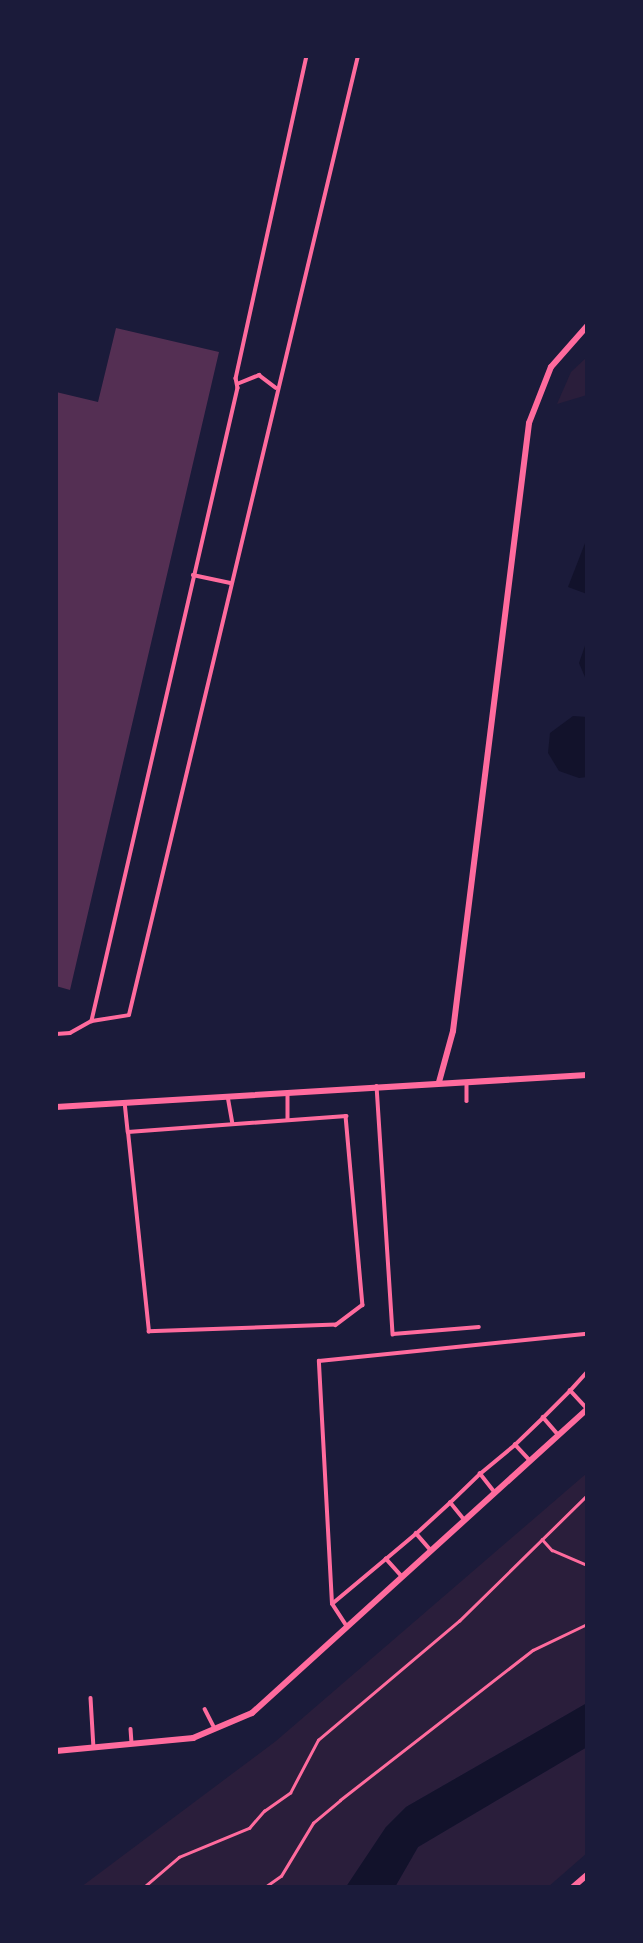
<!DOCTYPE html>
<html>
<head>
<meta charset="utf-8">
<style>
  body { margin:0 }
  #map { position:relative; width:643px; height:1943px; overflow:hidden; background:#1b1b3a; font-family:"Fira Sans",sans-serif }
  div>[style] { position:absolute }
  .green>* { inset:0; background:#2a1e3b }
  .water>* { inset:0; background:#12122b }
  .building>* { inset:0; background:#542f53 }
  .path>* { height:2.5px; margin:-1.25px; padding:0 1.25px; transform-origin:1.25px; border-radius:1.25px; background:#ff6b9d }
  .service>* { height:3.5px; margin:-1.75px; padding:0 1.75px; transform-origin:1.75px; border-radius:1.75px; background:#ff6b9d }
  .minor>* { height:6px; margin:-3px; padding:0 3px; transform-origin:3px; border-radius:3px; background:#ff6b9d }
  span { translate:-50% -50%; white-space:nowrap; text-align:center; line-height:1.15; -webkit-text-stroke:7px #1b1b3a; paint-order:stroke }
  .frame { position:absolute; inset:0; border:58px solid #1b1b3a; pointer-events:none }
</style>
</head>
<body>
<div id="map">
  <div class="green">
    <i style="clip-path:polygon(587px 357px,587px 395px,557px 404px,571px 372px)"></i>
    <i style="clip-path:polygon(587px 1473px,587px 1703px,406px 1807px,386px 1827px,346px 1887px,81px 1887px,276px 1741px)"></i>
    <i style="clip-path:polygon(587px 1747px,587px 1853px,548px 1887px,395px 1887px,418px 1847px)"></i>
  </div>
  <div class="water">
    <i style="clip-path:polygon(587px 538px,587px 594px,568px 587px)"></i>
    <i style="clip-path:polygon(587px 640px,587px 682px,579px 663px)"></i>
    <i style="clip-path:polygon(573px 716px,587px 717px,587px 777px,579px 778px,559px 771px,548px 753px,550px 733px)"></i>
    <i style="clip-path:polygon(587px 1703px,587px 1747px,418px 1847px,395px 1887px,346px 1887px,386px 1827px,406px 1807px)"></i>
  </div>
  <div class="building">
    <i style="clip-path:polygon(116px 328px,219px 352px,70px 990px,56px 986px,56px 392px,98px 402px)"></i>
  </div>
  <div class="path">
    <i style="left:542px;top:1539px;width:15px;rotate:48deg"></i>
    <i style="left:552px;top:1550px;width:38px;rotate:23deg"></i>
    <i style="left:144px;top:1887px;width:46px;rotate:-40.6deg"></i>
    <i style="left:179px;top:1857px;width:76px;rotate:-22.5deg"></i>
    <i style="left:249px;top:1828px;width:23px;rotate:-49deg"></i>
    <i style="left:264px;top:1811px;width:32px;rotate:-35deg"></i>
    <i style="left:290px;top:1793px;width:60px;rotate:-62.2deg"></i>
    <i style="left:318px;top:1740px;width:185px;rotate:-40.2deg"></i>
    <i style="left:459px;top:1621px;width:180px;rotate:-44.5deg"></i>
    <i style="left:265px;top:1887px;width:19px;rotate:-35deg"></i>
    <i style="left:281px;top:1876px;width:62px;rotate:-58.9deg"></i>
    <i style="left:313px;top:1823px;width:35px;rotate:-40deg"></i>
    <i style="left:340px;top:1800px;width:244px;rotate:-37.9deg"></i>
    <i style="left:533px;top:1650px;width:60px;rotate:-25.7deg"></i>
  </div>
  <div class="service">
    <i style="left:307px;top:56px;width:330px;rotate:102.4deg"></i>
    <i style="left:236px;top:378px;width:10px;rotate:79deg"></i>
    <i style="left:238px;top:388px;width:650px;rotate:102.99deg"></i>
    <i style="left:92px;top:1021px;width:37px;rotate:-9deg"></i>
    <i style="left:129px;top:1015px;width:986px;rotate:-76.57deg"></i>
    <i style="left:237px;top:384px;width:24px;rotate:-22deg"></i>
    <i style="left:259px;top:375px;width:21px;rotate:37deg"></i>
    <i style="left:193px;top:575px;width:38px;rotate:12deg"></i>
    <i style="left:56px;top:1034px;width:14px;rotate:-4deg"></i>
    <i style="left:70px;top:1033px;width:25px;rotate:-29deg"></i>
    <i style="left:467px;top:1083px;width:18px;rotate:90deg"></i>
    <i style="left:377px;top:1086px;width:249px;rotate:86.3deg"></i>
    <i style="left:393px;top:1334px;width:86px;rotate:-4.7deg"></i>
    <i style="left:288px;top:1095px;width:25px;rotate:90deg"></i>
    <i style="left:228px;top:1096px;width:28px;rotate:80deg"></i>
    <i style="left:125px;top:1102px;width:30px;rotate:84deg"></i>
    <i style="left:128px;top:1132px;width:219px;rotate:-4.2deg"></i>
    <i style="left:346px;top:1116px;width:190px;rotate:84.9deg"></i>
    <i style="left:363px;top:1305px;width:34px;rotate:143deg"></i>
    <i style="left:336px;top:1325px;width:187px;rotate:177.9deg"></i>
    <i style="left:149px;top:1332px;width:201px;rotate:-96deg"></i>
    <i style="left:587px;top:1409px;width:25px;rotate:-133deg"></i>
    <i style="left:570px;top:1391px;width:25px;rotate:-48deg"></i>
    <i style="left:558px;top:1435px;width:23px;rotate:-131deg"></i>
    <i style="left:543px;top:1418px;width:38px;rotate:-45deg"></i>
    <i style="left:530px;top:1461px;width:22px;rotate:-133deg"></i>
    <i style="left:515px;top:1445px;width:39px;rotate:-44deg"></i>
    <i style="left:494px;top:1492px;width:23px;rotate:-128deg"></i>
    <i style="left:480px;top:1474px;width:45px;rotate:-39.6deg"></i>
    <i style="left:464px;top:1520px;width:22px;rotate:-129deg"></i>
    <i style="left:450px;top:1503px;width:42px;rotate:-44deg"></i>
    <i style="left:431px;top:1551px;width:23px;rotate:-131deg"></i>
    <i style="left:416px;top:1534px;width:46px;rotate:-42.4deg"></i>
    <i style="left:402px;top:1577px;width:24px;rotate:-132deg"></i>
    <i style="left:386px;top:1559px;width:39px;rotate:-40deg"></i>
    <i style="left:332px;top:1604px;width:70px;rotate:-39.8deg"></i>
    <i style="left:347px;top:1627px;width:27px;rotate:-123deg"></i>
    <i style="left:332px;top:1604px;width:243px;rotate:-93.1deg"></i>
    <i style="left:319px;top:1361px;width:269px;rotate:-5.8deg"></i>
    <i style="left:91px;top:1698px;width:50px;rotate:86.6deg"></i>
    <i style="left:205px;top:1709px;width:22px;rotate:63deg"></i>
    <i style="left:131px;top:1729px;width:15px;rotate:86deg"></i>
  </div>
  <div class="minor">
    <i style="left:439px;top:1082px;width:53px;rotate:-74.6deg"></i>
    <i style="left:453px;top:1031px;width:613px;rotate:-82.87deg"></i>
    <i style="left:529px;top:423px;width:60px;rotate:-68.6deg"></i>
    <i style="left:551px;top:367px;width:55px;rotate:-48.7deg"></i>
    <i style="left:56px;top:1107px;width:532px;rotate:-3.45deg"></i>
    <i style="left:56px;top:1751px;width:138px;rotate:-5.4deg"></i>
    <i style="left:193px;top:1738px;width:64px;rotate:-23deg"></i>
    <i style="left:252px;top:1713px;width:452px;rotate:-42.2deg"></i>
    <i style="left:573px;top:1887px;width:18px;rotate:-41deg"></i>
  </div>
  <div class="frame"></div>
</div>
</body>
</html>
